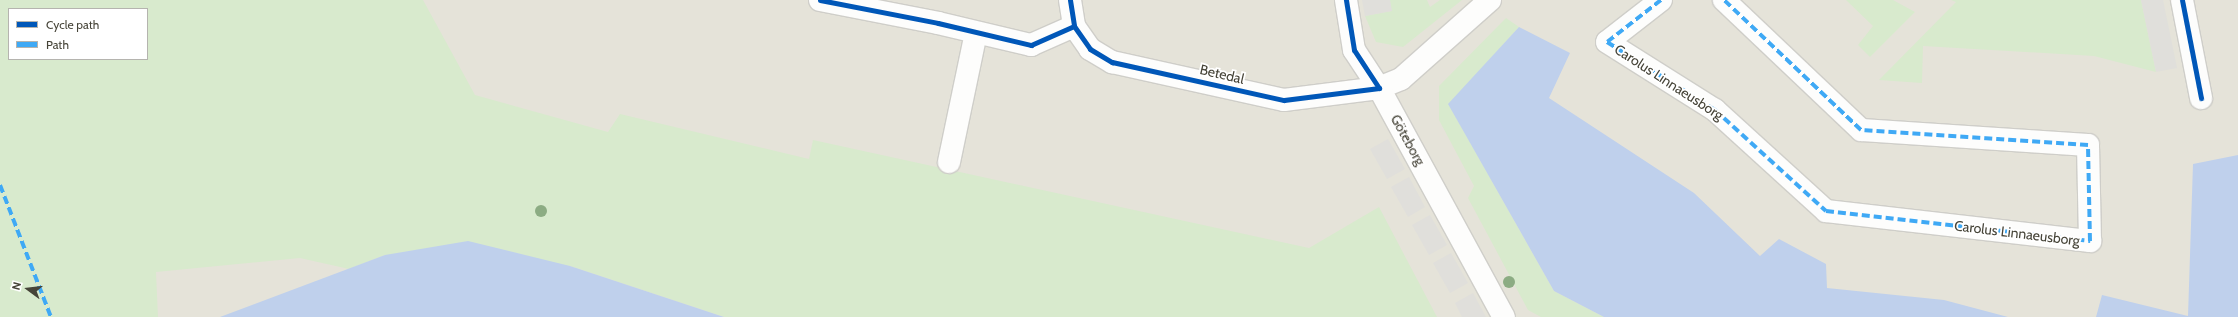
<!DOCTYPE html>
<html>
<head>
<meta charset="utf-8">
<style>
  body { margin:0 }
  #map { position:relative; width:2238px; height:317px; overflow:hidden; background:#f1f0eb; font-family:Cabin,sans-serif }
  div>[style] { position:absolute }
  .residential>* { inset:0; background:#e5e3d9 }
  .green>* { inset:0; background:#d8eacd }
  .parking>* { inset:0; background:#e0dfdb }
  .water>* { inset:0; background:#bfd0ec }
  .roads { filter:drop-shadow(1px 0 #cfcec9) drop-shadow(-1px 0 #cfcec9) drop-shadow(0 1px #cfcec9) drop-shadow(0 -1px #cfcec9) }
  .minor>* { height:22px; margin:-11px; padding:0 11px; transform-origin:11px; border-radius:11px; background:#fdfdfc }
  .quiet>* { height:4px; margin-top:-2px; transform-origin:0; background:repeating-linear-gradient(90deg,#3fa9f5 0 8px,transparent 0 12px) }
  .cycleway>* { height:5px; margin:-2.5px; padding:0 2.5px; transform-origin:2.5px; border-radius:2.5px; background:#0057b8 }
  .trees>* { width:12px; height:12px; margin:-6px; border-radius:50%; background:#8cac83 }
  span { translate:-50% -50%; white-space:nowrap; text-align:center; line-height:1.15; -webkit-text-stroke:3.5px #fff; paint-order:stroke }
  .street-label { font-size:14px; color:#464438 }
  .legend { position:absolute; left:8px; top:8px; width:140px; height:52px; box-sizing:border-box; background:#fff; border:1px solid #b5b4af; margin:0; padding:5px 7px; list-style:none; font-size:12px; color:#464438 }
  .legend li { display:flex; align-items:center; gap:8px; height:20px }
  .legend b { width:20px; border:1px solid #b5b4af }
  .north { position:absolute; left:8px; top:269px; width:40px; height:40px; -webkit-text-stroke:3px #fff; paint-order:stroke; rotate:285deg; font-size:11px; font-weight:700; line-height:16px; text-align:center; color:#464438 }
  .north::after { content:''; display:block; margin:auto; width:14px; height:18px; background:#464438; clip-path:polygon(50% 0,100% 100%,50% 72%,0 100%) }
</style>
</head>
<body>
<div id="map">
  <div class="residential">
    <i style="clip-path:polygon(evenodd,0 0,2238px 0,2238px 317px,0 317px,0 0,9px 9px,147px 9px,147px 59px,9px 59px,9px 9px)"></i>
  </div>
  <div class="green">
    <i style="clip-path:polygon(evenodd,0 0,423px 0,475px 95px,608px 132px,620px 114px,809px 159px,813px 140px,1309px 248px,1379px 207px,1437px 317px,724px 317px,570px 266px,385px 255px,349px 269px,300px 258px,156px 272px,158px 317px,0 317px,0 0,9px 9px,147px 9px,147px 59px,9px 59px,9px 9px)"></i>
    <i style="clip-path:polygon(1390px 0,1427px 0,1430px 7px,1440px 0,1462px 0,1403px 47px,1376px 42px,1365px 16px,1391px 11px)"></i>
    <i style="clip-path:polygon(1846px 0,1893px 0,1915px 12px,1870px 57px,1858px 45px,1873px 26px)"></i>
    <i style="clip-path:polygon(1951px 0,2141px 0,2156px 72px,2094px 56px,1923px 46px,1922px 83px,1879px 80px,1956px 2px)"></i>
    <i style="clip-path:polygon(1506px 18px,1519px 27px,1449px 105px,1554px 291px,1604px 317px,1541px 317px,1528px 310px,1468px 198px,1474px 186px,1439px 120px,1439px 86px)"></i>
  </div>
  <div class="parking">
    <i style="clip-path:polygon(1362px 0,1390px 0,1392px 11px,1365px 16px)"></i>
    <i style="clip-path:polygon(2141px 0,2163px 0,2177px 68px,2156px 72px)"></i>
    <i style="clip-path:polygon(1388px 139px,1405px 169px,1387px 179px,1370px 149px)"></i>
    <i style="clip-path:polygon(1409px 177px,1425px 207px,1408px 217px,1391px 187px)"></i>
    <i style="clip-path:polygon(1430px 215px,1447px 245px,1429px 255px,1412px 225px)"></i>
    <i style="clip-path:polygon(1451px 253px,1468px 283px,1450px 293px,1433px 263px)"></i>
    <i style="clip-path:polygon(1473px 293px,1486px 317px,1462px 317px,1455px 303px)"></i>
  </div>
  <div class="water">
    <i style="clip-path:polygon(1519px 27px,1570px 53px,1549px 98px,1694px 193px,1760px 256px,1779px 239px,1826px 264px,1827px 288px,1944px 300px,2008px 317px,1604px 317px,1554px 291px,1448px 104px)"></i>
    <i style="clip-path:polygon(2238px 155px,2238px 317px,2096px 317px,2102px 295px,2188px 316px,2193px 164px)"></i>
    <i style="clip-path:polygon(468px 241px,570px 266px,724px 317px,220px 317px,385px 255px)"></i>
  </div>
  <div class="roads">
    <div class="minor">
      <i style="left:820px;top:0;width:120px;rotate:11deg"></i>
      <i style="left:938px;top:23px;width:96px;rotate:13.3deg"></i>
      <i style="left:1031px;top:45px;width:47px;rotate:-23.8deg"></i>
      <i style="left:1070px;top:0;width:26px;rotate:81deg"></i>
      <i style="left:1074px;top:26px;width:28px;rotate:55deg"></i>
      <i style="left:1090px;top:49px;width:26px;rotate:31deg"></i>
      <i style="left:1112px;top:62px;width:176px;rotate:12.5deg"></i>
      <i style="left:1284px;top:100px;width:96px;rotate:-7.2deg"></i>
      <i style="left:1379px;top:88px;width:45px;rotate:-123.3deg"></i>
      <i style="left:1354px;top:50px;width:51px;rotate:-99.1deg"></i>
      <i style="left:1490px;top:0;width:119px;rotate:138.4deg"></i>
      <i style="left:1401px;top:79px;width:24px;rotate:158deg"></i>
      <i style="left:1379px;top:88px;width:261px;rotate:61.4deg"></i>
      <i style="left:1661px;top:0;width:68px;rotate:142.1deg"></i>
      <i style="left:1607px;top:42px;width:128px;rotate:32.2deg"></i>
      <i style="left:1715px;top:110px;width:150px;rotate:42.3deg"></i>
      <i style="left:1826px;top:211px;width:266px;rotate:6.5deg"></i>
      <i style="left:2090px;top:241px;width:96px;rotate:-91.2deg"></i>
      <i style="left:2088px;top:145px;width:227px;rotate:-176.2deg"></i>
      <i style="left:1861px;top:130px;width:189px;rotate:-136.5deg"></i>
      <i style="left:2182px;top:0;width:100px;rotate:79deg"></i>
      <i style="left:949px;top:162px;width:132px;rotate:-78.2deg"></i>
    </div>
  </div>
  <div class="quiet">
    <i style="left:1661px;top:0;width:68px;rotate:142.1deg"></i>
    <i style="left:1607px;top:42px;width:128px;rotate:32.2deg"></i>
    <i style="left:1715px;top:110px;width:150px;rotate:42.3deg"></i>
    <i style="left:1826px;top:211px;width:266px;rotate:6.5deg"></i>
    <i style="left:2090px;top:241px;width:96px;rotate:-91.2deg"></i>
    <i style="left:2088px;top:145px;width:227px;rotate:-176.2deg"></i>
    <i style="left:1861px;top:130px;width:189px;rotate:-136.5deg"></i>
    <i style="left:0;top:185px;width:142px;rotate:68.9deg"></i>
  </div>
  <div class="cycleway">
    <i style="left:820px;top:0;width:120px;rotate:11deg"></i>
    <i style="left:938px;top:23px;width:96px;rotate:13.3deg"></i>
    <i style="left:1031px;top:45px;width:47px;rotate:-23.8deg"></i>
    <i style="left:1070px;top:0;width:26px;rotate:81deg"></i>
    <i style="left:1074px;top:26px;width:28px;rotate:55deg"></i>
    <i style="left:1090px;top:49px;width:26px;rotate:31deg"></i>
    <i style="left:1112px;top:62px;width:176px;rotate:12.5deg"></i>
    <i style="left:1284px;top:100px;width:96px;rotate:-7.2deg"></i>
    <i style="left:1379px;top:88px;width:45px;rotate:-123.3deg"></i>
    <i style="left:1354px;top:50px;width:51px;rotate:-99.1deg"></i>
    <i style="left:2182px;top:0;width:100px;rotate:79deg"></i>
  </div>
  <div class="trees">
    <i style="left:541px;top:211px"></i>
    <i style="left:1509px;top:282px"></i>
  </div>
  <div class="street-label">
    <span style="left:1222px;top:74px;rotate:13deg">Betedal</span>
    <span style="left:1669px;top:82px;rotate:33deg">Carolus Linnaeusborg</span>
    <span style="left:1408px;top:140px;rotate:61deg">Göteborg</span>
    <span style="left:2017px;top:233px;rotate:7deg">Carolus Linnaeusborg</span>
  </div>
  <ul class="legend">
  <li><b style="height:5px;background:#0057b8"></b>Cycle path</li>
  <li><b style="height:5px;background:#3fa9f5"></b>Path</li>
  </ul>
  <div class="north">N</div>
</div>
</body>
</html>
